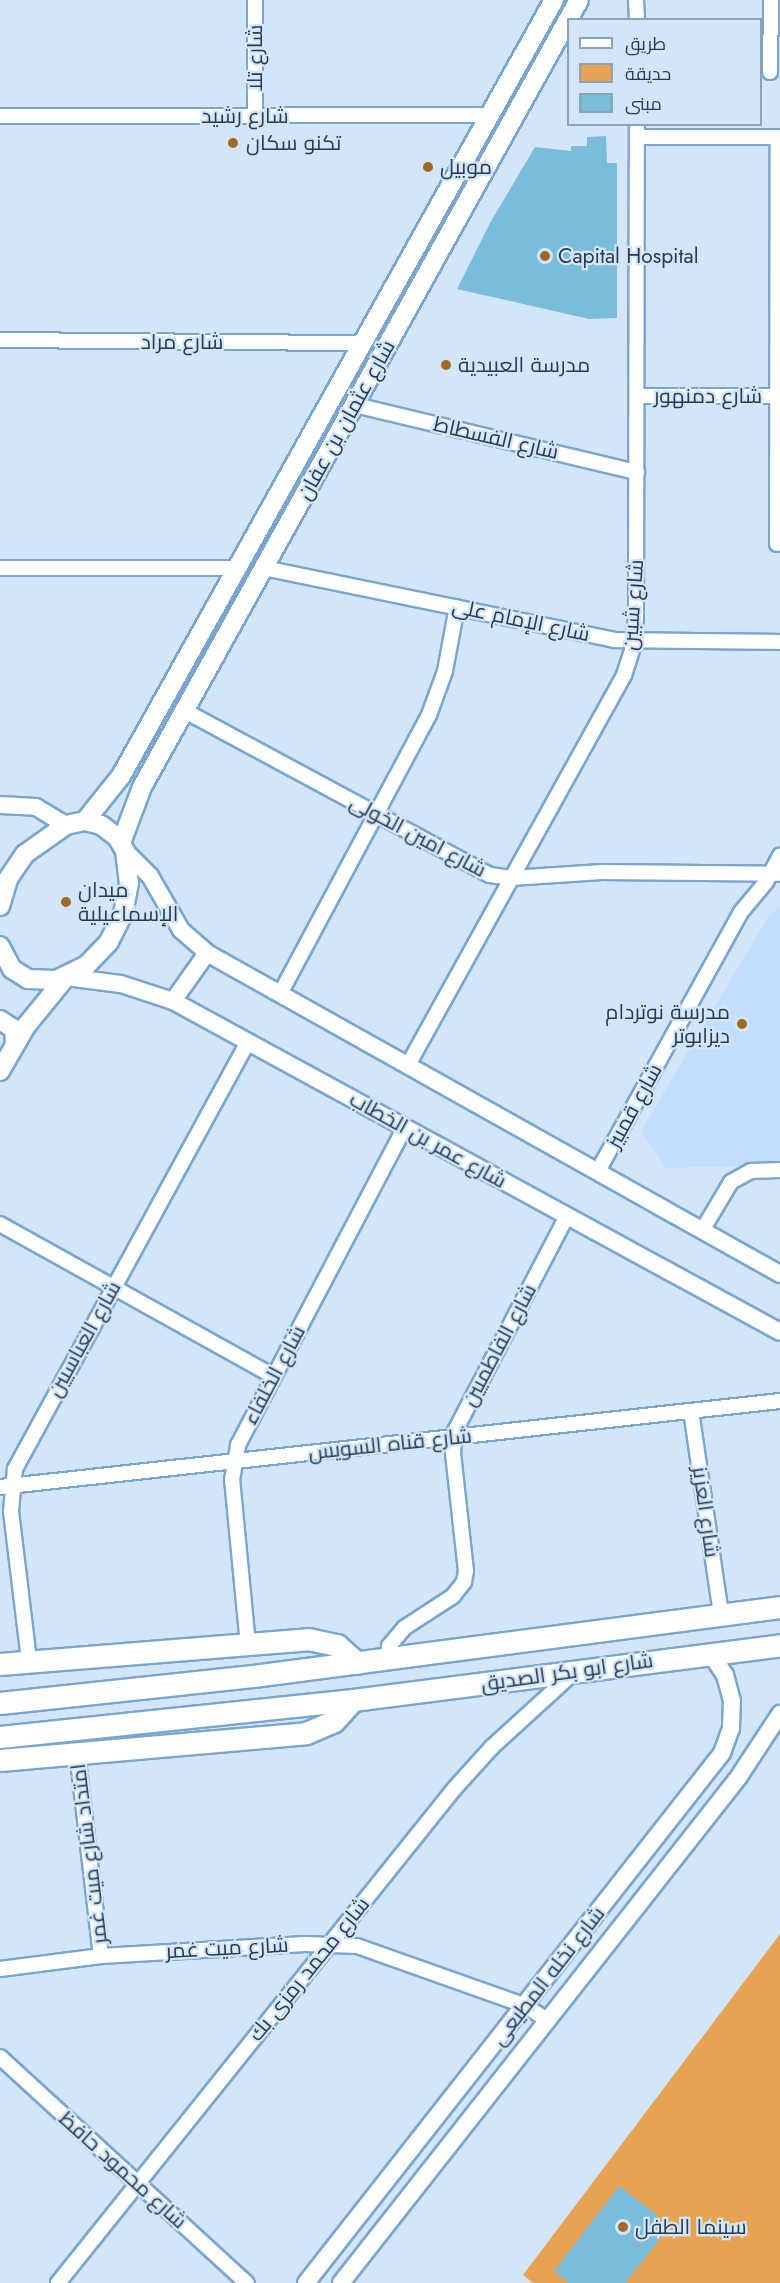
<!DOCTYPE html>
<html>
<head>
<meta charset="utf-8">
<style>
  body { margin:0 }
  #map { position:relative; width:780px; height:2283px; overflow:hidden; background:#d3e5f8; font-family:Jost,Cairo,sans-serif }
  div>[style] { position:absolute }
  .built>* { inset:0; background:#c0dffe }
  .green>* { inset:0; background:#e7a352 }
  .building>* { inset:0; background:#7abddb }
  .roads { filter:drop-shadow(2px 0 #79a6d1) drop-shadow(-2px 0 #79a6d1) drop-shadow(0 2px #79a6d1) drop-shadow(0 -2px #79a6d1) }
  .minor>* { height:14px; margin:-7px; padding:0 7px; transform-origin:7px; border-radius:7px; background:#fff }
  .tertiary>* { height:16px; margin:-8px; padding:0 8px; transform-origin:8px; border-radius:8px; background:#fff }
  .secondary>* { height:18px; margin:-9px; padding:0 9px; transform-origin:9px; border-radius:9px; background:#fff }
  .primary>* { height:21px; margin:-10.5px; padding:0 10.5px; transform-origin:10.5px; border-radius:10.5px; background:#fff }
  .dots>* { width:16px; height:16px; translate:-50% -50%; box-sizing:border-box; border:3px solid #d3e5f8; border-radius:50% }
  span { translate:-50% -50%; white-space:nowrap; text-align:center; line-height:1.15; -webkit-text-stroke:4.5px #d3e5f8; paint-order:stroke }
  .street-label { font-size:21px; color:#283b4d }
  .poi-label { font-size:21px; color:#283b4d }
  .left { translate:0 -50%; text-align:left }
  .right { translate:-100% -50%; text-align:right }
  .legend { position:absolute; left:567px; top:18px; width:195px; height:108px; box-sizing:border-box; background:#d3e5f8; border:2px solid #8fa1b4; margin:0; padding:8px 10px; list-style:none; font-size:18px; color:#283b4d }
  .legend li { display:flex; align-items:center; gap:12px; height:30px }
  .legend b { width:30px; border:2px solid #8fa1b4 }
</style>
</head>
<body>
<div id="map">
  <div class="built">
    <i style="clip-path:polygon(780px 906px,780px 1165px,666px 1168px,641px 1131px,768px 917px)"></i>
  </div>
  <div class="green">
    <i style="clip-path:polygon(780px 1934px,780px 2283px,533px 2283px,523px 2275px)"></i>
  </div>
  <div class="building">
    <i style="clip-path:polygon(606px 136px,607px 163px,617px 163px,617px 318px,589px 319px,457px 289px,490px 223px,535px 147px,571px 151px,571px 146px,587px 146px,587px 137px)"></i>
    <i style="clip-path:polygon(619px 2186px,657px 2215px,660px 2239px,625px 2283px,569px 2283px,554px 2271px)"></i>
  </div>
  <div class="roads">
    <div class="minor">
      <i style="left:636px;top:0;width:20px;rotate:87deg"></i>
      <i style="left:770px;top:72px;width:72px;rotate:-89.2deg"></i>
      <i style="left:0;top:116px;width:490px;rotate:-0.1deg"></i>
      <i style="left:255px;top:116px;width:116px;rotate:-90deg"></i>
      <i style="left:637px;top:137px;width:143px"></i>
      <i style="left:0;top:340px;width:363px;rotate:0.5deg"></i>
      <i style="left:637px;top:396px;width:143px"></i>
      <i style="left:355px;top:405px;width:290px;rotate:13.4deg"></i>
      <i style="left:777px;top:544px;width:407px;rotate:-89.9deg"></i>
      <i style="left:0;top:568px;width:238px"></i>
      <i style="left:264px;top:568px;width:357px;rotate:11.6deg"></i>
      <i style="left:614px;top:640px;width:166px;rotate:0.7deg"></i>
      <i style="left:185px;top:711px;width:346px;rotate:28.3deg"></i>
      <i style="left:490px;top:875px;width:21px;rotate:8deg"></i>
      <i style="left:511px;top:878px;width:91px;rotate:-3.8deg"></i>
      <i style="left:602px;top:872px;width:178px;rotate:0.6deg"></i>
      <i style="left:280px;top:994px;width:316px;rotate:-61.9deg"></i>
      <i style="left:429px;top:715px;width:47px;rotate:-70deg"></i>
      <i style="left:445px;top:671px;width:65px;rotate:-79.4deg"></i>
      <i style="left:408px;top:1065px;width:446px;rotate:-61deg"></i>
      <i style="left:624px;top:675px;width:26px;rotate:-72deg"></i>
      <i style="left:632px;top:650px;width:34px;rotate:-83deg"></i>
      <i style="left:636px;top:616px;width:492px;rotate:-89.9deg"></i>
      <i style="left:598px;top:1171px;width:296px;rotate:-61.1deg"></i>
      <i style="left:741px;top:912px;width:39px;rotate:-50deg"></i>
      <i style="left:766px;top:882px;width:30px;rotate:-62deg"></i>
      <i style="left:0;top:1224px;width:312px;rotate:29.1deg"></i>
      <i style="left:703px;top:1229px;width:55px;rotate:-59.2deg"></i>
      <i style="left:731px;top:1182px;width:23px;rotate:-29deg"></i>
      <i style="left:751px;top:1171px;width:29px;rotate:-2deg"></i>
      <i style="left:691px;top:1411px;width:204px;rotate:81.6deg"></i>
      <i style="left:0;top:1487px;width:785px;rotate:-6.29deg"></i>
      <i style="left:248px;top:1645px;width:166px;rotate:-95.5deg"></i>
      <i style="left:232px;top:1480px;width:36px;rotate:-80deg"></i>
      <i style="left:238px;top:1445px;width:359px;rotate:-62.3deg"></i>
      <i style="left:387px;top:1659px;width:13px;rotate:-81deg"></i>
      <i style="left:389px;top:1646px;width:23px;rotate:-50deg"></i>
      <i style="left:404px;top:1628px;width:59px;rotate:-33.1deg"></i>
      <i style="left:453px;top:1596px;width:18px;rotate:-52deg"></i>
      <i style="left:464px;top:1582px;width:11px;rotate:-80deg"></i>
      <i style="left:466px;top:1571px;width:118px;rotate:-96.3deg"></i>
      <i style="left:453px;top:1454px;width:23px;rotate:-85deg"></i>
      <i style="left:455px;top:1431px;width:242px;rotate:-62.5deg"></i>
      <i style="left:29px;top:1660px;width:150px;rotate:-96.9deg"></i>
      <i style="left:11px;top:1511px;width:42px;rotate:-84.6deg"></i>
      <i style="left:15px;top:1469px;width:487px;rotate:-61.4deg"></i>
      <i style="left:77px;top:1752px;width:205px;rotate:83.3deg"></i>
      <i style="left:0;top:1969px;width:102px;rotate:-7.3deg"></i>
      <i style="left:101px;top:1956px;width:204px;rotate:-3.4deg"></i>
      <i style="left:305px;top:1944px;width:52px;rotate:2.2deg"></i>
      <i style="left:357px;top:1946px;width:177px;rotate:19.5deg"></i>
      <i style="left:524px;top:2005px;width:27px;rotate:33deg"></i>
      <i style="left:0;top:2057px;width:335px;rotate:42.5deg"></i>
      <i style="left:58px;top:2283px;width:633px;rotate:-51.28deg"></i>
      <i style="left:454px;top:1789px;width:57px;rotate:-47.9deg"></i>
      <i style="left:492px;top:1747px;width:110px;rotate:-42.4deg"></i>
    </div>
    <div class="tertiary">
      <i style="left:0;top:805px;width:36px;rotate:3deg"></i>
      <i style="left:36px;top:807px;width:35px;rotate:31deg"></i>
      <i style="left:125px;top:851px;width:35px;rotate:45deg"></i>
      <i style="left:150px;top:876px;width:62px;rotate:60.1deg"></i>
      <i style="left:181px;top:930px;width:35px;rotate:41deg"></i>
      <i style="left:207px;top:953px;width:657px;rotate:29.26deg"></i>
      <i style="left:66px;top:977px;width:55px;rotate:7.3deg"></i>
      <i style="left:121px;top:984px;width:55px;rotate:18.1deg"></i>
      <i style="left:173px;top:1001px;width:691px;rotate:28.6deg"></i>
      <i style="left:173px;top:1001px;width:59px;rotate:-54.7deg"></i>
      <i style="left:306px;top:2283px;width:674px;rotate:-51.87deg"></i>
      <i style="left:722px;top:1753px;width:27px;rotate:-70deg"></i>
      <i style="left:731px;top:1728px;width:27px;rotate:-88deg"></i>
      <i style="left:732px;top:1701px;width:27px;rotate:-105deg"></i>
      <i style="left:725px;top:1675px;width:27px;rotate:-124deg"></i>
      <i style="left:341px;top:2283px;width:642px;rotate:-51.83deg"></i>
      <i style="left:738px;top:1778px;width:77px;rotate:-56.7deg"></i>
    </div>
    <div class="secondary">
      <i style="left:85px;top:821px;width:58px;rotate:-51.3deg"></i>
      <i style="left:121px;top:776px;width:889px;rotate:-60.84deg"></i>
      <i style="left:121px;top:843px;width:60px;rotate:-69.4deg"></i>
      <i style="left:142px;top:787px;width:900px;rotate:-60.96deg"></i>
      <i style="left:0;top:906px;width:28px;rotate:-73deg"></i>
      <i style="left:8px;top:879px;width:30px;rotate:-56deg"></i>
      <i style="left:25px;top:854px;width:50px;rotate:-35.3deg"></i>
      <i style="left:66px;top:825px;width:19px;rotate:-12deg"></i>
      <i style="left:85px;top:821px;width:16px;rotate:14deg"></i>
      <i style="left:101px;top:825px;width:20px;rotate:37deg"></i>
      <i style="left:117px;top:837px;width:16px;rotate:60deg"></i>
      <i style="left:125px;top:851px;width:32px;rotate:83deg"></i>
      <i style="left:129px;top:883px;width:32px;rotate:101deg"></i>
      <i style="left:123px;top:914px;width:31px;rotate:117deg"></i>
      <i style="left:109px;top:942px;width:32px;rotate:134deg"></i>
      <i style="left:87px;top:965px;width:34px;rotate:154deg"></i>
      <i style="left:56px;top:980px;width:28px;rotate:-178deg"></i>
      <i style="left:28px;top:979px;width:19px;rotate:-148deg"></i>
      <i style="left:12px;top:969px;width:26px;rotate:-118deg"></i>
      <i style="left:0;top:1020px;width:17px;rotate:33deg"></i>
      <i style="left:14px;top:1029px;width:15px;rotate:86deg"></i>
      <i style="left:0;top:1071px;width:52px;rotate:-60deg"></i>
      <i style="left:26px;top:1026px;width:63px;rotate:-50.8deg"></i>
    </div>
    <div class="primary">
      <i style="left:0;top:1664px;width:309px;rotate:-4.6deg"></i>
      <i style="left:308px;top:1639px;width:30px;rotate:12deg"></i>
      <i style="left:337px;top:1645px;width:27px;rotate:42deg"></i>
      <i style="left:0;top:1703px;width:254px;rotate:-6.1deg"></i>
      <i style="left:253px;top:1676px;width:531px;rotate:-7.46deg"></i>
      <i style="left:0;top:1737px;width:355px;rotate:-6deg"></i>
      <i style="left:353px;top:1700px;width:431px;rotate:-7.3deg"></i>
      <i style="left:0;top:1760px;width:307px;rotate:-5deg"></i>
      <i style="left:306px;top:1733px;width:30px;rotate:-23deg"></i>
      <i style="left:334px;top:1721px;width:28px;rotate:-48deg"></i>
    </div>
  </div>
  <div class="dots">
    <i style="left:233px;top:143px;background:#a06a24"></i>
    <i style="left:428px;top:167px;background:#a06a24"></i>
    <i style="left:545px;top:256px;background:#a06a24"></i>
    <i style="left:446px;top:365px;background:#a06a24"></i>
    <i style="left:66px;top:902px;background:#a06a24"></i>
    <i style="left:742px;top:1024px;background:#a06a24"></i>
    <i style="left:623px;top:2227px;background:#a06a24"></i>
  </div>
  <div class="street-label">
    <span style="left:255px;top:58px;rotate:-90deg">شارع تلا</span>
    <span style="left:245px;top:116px">شارع رشيد</span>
    <span style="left:182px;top:342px">شارع مراد</span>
    <span style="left:708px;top:396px">شارع دمنهور</span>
    <span style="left:346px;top:420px;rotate:-61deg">شارع عثمان بن عفان</span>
    <span style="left:496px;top:438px;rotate:13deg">شارع الفسطاط</span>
    <span style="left:633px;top:605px;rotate:-86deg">شارع شبين</span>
    <span style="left:521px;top:620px;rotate:12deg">شارع الإمام على</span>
    <span style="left:418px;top:836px;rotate:28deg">شارع امين الخولى</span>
    <span style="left:634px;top:1106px;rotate:-61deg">شارع قمبيز</span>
    <span style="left:428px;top:1140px;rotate:29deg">شارع عمر بن الخطاب</span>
    <span style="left:84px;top:1339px;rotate:-61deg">شارع العباسيين</span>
    <span style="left:499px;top:1345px;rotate:-62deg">شارع الفاطميين</span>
    <span style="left:274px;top:1375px;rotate:-62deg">شارع الخلفاء</span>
    <span style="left:390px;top:1444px;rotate:-6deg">شارع قناه السويس</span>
    <span style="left:706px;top:1512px;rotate:82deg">شارع العزيز</span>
    <span style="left:567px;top:1672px;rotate:-8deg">شارع ابو بكر الصديق</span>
    <span style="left:89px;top:1854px;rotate:-97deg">امتداد شارع ميت غمر</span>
    <span style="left:227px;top:1948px;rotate:-3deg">شارع ميت غمر</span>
    <span style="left:309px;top:1969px;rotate:-51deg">شارع محمد رمزى بك</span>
    <span style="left:548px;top:1976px;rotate:-52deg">شارع نخله المطيعى</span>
    <span style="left:123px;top:2170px;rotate:42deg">شارع محمود حافظ</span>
  </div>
  <div class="poi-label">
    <span class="left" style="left:246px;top:143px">تكنو سكان</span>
    <span class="left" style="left:440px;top:167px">موبيل</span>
    <span class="left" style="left:558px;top:256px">Capital Hospital</span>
    <span class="left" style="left:458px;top:365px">مدرسة العبيدية</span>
    <span class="left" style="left:78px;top:902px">ميدان<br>الإسماعيلية</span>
    <span class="right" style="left:730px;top:1024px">مدرسة نوتردام<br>ديزابوتر</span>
    <span class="left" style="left:635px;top:2227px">سينما الطفل</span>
  </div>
  <ul class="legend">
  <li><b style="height:8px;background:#fff"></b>طريق</li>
  <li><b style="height:16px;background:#e7a352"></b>حديقة</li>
  <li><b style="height:16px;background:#7abddb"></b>مبنى</li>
  </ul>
</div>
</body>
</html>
